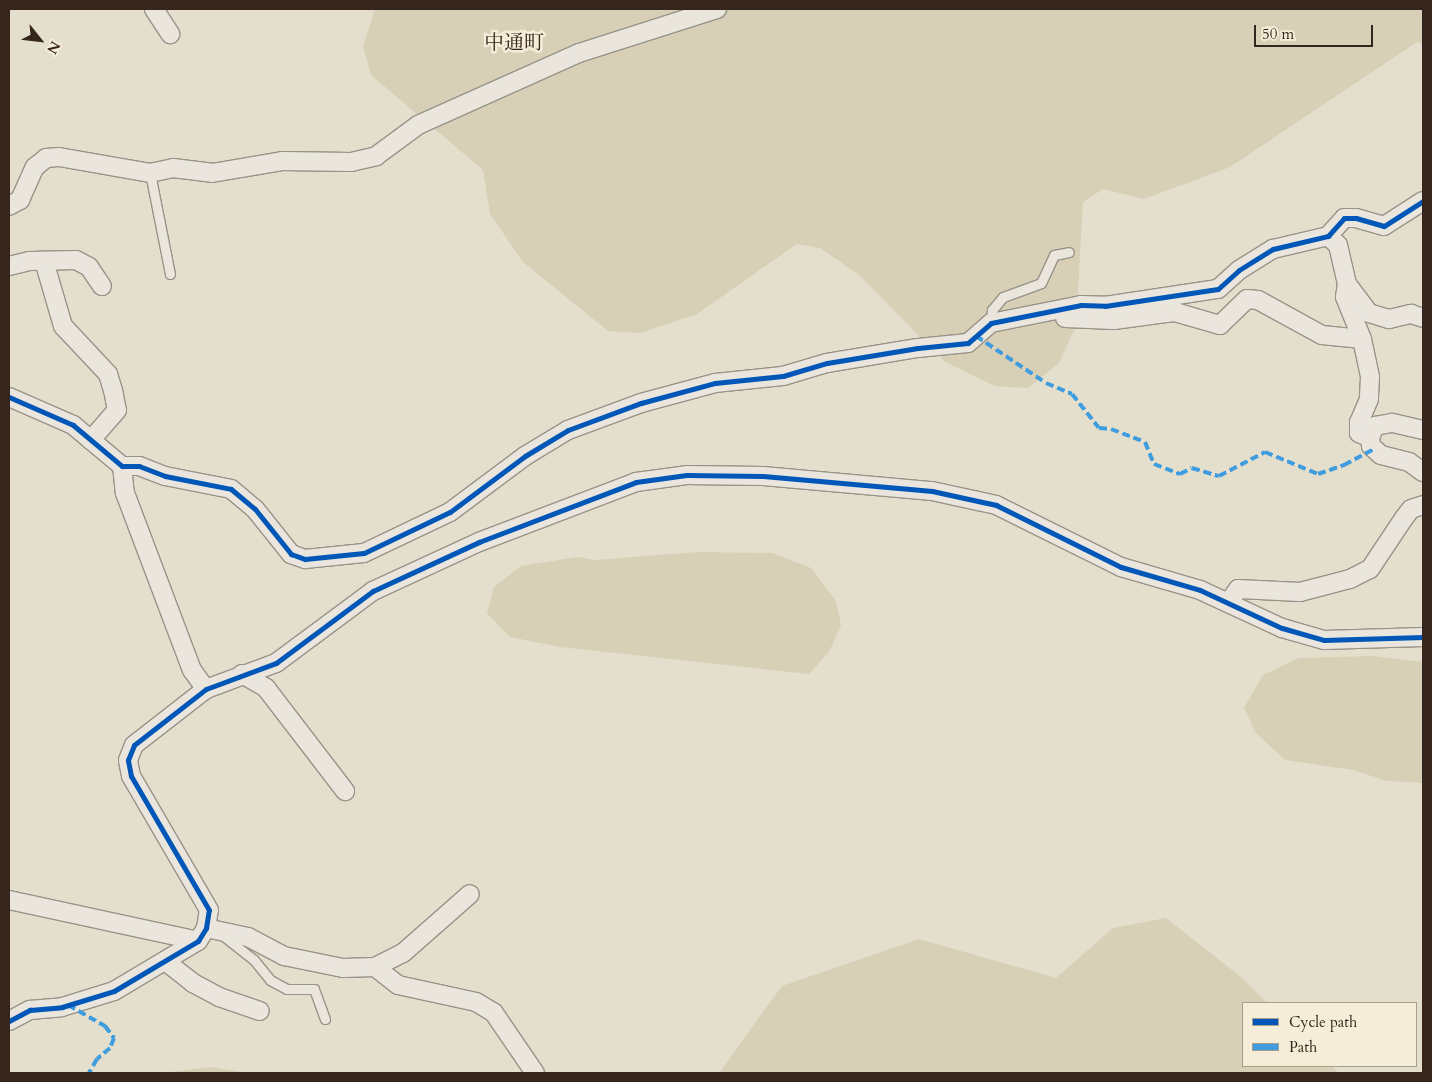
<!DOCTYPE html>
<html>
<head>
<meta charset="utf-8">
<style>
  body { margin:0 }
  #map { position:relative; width:1432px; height:1082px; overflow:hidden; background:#e4decc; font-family:Cardo,"Noto Serif JP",serif }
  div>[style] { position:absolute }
  .green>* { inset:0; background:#d8cfb7 }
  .roads { filter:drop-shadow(1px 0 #989388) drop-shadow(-1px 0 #989388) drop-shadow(0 1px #989388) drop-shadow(0 -1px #989388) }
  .service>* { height:9px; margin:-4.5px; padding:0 4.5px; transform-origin:4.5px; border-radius:4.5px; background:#eae6de }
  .minor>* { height:18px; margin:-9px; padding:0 9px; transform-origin:9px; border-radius:9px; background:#eae6de }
  .quiet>* { height:4px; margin-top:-2px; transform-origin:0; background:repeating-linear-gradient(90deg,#3e9cdf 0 8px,transparent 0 12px) }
  .cycleway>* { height:5px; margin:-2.5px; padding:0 2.5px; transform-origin:2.5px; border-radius:2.5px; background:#0057b8 }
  span { translate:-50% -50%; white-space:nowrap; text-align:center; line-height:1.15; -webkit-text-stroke:5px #f5edd7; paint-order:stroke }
  .quarter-label { font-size:20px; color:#35251d }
  .frame { position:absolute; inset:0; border:10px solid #35251d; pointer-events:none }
  .legend { position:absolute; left:1242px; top:1002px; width:175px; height:65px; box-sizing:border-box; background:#f5edd7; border:1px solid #a89d8d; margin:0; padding:6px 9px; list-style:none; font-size:15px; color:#35251d }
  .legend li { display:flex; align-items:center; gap:10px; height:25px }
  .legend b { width:25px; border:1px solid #a89d8d }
  .north { position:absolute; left:15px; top:15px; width:50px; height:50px; -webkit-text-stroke:4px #f5edd7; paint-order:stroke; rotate:119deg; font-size:14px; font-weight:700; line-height:20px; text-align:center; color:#35251d }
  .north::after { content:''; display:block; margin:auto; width:18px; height:22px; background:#35251d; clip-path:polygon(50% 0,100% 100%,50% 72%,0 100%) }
  .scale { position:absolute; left:1254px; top:25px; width:119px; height:22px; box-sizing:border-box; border:2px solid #35251d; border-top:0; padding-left:6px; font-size:15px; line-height:18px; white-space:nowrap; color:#35251d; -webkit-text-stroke:4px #f5edd7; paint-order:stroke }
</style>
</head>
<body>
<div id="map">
  <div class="green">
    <i style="clip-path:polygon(375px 9px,1423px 9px,1423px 44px,1417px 42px,1230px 167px,1144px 199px,1103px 189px,1083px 202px,1076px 326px,1059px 363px,1028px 388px,995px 386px,945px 362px,859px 275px,820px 248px,797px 244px,697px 314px,640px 333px,608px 331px,523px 262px,490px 214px,483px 170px,371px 75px,363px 46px)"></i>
    <i style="clip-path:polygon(698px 552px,772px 553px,811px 568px,836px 601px,841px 625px,829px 652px,809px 674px,560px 647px,510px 637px,487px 613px,494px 587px,521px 566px,578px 557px,595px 560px)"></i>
    <i style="clip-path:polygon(1373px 656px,1423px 662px,1423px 783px,1387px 781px,1353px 770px,1285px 760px,1256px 733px,1244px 708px,1263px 675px,1299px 658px)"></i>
    <i style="clip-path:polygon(1166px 918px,1241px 977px,1267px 1003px,1243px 1003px,1243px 1066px,1331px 1066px,1339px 1073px,719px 1073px,782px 986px,919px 939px,1056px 978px,1113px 928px)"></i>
    <i style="clip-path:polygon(210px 1067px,248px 1073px,158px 1073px,162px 1073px)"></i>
  </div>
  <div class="roads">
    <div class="service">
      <i style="left:150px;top:173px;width:103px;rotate:78.8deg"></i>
      <i style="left:991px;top:323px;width:13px;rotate:-86deg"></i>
      <i style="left:992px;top:310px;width:17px;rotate:-50deg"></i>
      <i style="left:1003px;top:297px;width:40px;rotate:-20.2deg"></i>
      <i style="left:1041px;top:283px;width:31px;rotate:-65deg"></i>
      <i style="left:1054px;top:255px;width:15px;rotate:-11deg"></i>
      <i style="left:221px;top:934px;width:42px;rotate:38.2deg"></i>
      <i style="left:254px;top:960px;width:26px;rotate:51deg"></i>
      <i style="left:270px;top:980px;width:19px;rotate:28deg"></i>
      <i style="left:287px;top:989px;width:27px"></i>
      <i style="left:314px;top:989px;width:32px;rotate:70deg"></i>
    </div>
    <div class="minor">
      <i style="left:154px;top:9px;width:30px;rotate:57deg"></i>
      <i style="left:9px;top:206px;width:13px;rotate:-29deg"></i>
      <i style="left:20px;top:200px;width:36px;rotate:-66deg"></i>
      <i style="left:35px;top:167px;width:14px;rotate:-39deg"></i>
      <i style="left:46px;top:158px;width:13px;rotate:-4deg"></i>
      <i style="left:59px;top:157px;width:92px;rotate:10deg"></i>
      <i style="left:150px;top:173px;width:24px;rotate:-12deg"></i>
      <i style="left:173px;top:168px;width:39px;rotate:7deg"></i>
      <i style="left:212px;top:173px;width:71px;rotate:-9.7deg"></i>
      <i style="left:282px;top:161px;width:69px;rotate:0.8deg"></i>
      <i style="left:351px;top:162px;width:26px;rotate:-13deg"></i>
      <i style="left:376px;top:156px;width:52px;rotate:-36.4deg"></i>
      <i style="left:418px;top:125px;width:176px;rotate:-24.1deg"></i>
      <i style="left:579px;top:53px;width:145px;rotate:-17.7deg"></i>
      <i style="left:1328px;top:236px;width:13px;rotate:42deg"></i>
      <i style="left:1338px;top:245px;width:40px;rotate:77deg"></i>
      <i style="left:1347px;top:284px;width:13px;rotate:99deg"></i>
      <i style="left:1345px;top:297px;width:45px;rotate:68deg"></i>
      <i style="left:1362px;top:339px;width:39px;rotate:78deg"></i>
      <i style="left:1370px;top:377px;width:22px;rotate:93deg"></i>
      <i style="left:1369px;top:399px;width:25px;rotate:113deg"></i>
      <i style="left:1359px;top:422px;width:11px;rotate:90deg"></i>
      <i style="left:1359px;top:433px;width:12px;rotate:24deg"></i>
      <i style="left:44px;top:261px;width:68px;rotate:73.7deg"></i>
      <i style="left:63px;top:326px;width:66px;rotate:46.8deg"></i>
      <i style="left:108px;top:374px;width:17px;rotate:73deg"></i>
      <i style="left:113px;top:390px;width:20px;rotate:79deg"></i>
      <i style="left:117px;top:410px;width:40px;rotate:131deg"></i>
      <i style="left:9px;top:266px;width:21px;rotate:-14deg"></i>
      <i style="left:29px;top:261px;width:47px;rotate:-1.2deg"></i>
      <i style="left:76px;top:260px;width:15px;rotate:28deg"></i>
      <i style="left:89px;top:267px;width:23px;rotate:56deg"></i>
      <i style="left:1347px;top:284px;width:36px;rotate:53deg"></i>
      <i style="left:1369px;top:313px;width:21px;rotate:17deg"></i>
      <i style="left:1389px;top:319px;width:23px;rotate:-13deg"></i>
      <i style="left:1411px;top:314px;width:13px;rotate:18deg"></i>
      <i style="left:1065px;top:318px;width:49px;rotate:2.3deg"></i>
      <i style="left:1114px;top:320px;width:62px;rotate:-7.5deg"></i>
      <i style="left:1175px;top:312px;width:47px;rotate:16.1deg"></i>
      <i style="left:1220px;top:325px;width:37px;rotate:-44deg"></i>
      <i style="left:1247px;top:299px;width:11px;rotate:5deg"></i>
      <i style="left:1258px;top:300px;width:73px;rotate:28.7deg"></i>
      <i style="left:1322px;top:335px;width:40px;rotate:5.7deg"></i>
      <i style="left:9px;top:397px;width:70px;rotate:23.6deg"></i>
      <i style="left:73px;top:425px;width:64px;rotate:39.9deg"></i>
      <i style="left:122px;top:466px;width:17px"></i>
      <i style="left:139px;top:466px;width:28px;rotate:21deg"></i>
      <i style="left:165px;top:476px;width:67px;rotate:11.1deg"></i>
      <i style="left:231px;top:489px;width:31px;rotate:40deg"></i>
      <i style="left:255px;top:509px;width:58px;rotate:51.3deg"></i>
      <i style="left:291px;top:554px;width:15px;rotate:20deg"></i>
      <i style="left:305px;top:559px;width:59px;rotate:-5.8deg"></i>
      <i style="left:364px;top:553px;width:95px;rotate:-25.5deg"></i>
      <i style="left:450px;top:512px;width:94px;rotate:-36.7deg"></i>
      <i style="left:525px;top:456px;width:50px;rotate:-31.2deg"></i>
      <i style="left:568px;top:430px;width:78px;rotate:-20.3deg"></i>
      <i style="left:641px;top:403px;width:77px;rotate:-15.1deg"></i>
      <i style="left:715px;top:383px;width:68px;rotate:-5.9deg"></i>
      <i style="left:783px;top:376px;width:46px;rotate:-16.5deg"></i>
      <i style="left:827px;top:363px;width:92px;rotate:-9.4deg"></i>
      <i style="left:918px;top:348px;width:50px;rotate:-5.7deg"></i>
      <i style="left:968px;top:343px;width:30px;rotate:-41deg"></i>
      <i style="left:991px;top:323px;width:92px;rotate:-11.3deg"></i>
      <i style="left:1081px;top:305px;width:24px;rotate:2deg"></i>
      <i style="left:1105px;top:306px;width:114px;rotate:-8.6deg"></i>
      <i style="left:1218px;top:289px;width:28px;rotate:-42deg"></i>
      <i style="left:1239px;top:270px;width:40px;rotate:-32deg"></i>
      <i style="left:1273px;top:249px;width:57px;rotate:-13.3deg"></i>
      <i style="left:1328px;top:236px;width:24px;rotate:-48deg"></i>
      <i style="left:1344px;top:218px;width:12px"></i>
      <i style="left:1356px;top:218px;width:29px;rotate:16deg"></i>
      <i style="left:1384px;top:226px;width:46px;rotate:-32.7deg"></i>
      <i style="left:1423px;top:430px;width:32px;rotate:-167deg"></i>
      <i style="left:1392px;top:423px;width:17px;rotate:170deg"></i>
      <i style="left:1375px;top:426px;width:13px;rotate:113deg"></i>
      <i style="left:1370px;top:438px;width:8px;rotate:83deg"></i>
      <i style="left:1371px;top:446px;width:13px;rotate:42deg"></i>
      <i style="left:1381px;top:455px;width:29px;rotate:14deg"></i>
      <i style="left:1409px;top:462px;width:17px;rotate:36deg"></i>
      <i style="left:122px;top:466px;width:27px;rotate:84deg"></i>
      <i style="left:125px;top:493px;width:189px;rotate:69.3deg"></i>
      <i style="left:192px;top:670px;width:24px;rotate:54deg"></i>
      <i style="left:1228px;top:603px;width:17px;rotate:-54deg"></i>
      <i style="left:1238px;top:589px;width:62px;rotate:2.8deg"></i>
      <i style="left:1300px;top:592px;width:52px;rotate:-14.6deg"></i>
      <i style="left:1350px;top:579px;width:22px;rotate:-27deg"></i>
      <i style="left:1370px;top:569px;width:61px;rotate:-56.3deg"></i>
      <i style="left:1404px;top:518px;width:11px;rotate:-52deg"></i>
      <i style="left:1411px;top:509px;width:13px;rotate:-18deg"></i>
      <i style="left:242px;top:674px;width:28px;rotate:30deg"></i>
      <i style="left:266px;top:688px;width:130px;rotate:52.5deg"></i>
      <i style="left:9px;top:900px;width:193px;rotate:12.2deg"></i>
      <i style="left:206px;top:928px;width:43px;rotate:12.1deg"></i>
      <i style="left:248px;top:937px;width:41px;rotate:27.8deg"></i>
      <i style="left:284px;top:956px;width:60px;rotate:11.5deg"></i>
      <i style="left:343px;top:968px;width:32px;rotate:-2deg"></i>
      <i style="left:375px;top:967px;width:31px;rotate:-27deg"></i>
      <i style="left:403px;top:953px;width:89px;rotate:-41.4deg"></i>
      <i style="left:165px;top:961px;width:36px;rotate:38deg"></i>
      <i style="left:193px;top:983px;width:30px;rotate:28deg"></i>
      <i style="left:219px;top:997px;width:43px;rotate:18.9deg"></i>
      <i style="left:375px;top:967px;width:29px;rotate:38deg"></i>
      <i style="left:398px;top:985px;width:80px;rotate:12.3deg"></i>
      <i style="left:476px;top:1002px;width:21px;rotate:31deg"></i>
      <i style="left:494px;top:1013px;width:73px;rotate:55.7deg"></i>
      <i style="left:9px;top:1021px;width:24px;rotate:-28deg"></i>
      <i style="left:30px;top:1010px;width:32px;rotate:-5deg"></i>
      <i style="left:62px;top:1007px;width:54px;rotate:-17.1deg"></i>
      <i style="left:114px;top:991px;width:98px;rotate:-30.8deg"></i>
      <i style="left:198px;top:941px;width:15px;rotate:-58deg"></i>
      <i style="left:206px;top:928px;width:18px;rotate:-81deg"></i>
      <i style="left:209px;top:910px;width:155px;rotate:-120.2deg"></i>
      <i style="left:131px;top:776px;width:16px;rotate:-101deg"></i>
      <i style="left:128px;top:760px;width:16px;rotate:-68deg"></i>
      <i style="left:134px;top:745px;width:91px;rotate:-37.9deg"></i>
      <i style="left:206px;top:689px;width:75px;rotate:-20.4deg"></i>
      <i style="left:276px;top:663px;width:121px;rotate:-36.6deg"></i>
      <i style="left:373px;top:591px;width:117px;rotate:-24.8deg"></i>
      <i style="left:479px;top:542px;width:168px;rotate:-20.9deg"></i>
      <i style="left:636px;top:482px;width:51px;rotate:-7.8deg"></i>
      <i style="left:687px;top:475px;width:76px;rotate:0.8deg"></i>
      <i style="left:763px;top:476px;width:170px;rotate:5.1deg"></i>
      <i style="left:932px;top:491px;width:66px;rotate:12.3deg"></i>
      <i style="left:996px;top:505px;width:140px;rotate:26.4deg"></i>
      <i style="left:1121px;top:567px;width:82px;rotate:16.2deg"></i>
      <i style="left:1200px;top:590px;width:90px;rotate:24.9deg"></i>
      <i style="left:1282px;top:628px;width:44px;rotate:15.9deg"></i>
      <i style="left:1324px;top:640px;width:99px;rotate:-1.7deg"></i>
    </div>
  </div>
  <div class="quiet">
    <i style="left:976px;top:336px;width:84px;rotate:33.9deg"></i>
    <i style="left:1046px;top:383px;width:28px;rotate:23deg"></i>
    <i style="left:1072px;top:394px;width:43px;rotate:51.5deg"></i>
    <i style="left:1099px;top:428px;width:12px;rotate:5deg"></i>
    <i style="left:1111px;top:429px;width:36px;rotate:21deg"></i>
    <i style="left:1145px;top:442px;width:24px;rotate:68deg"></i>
    <i style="left:1154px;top:464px;width:28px;rotate:21deg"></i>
    <i style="left:1180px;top:474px;width:13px;rotate:-27deg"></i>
    <i style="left:1192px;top:468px;width:28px;rotate:17deg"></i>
    <i style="left:1219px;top:476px;width:52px;rotate:-27.6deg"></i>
    <i style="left:1265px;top:452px;width:57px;rotate:22.5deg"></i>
    <i style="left:1318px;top:474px;width:28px;rotate:-19deg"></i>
    <i style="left:1344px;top:465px;width:34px;rotate:-28deg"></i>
    <i style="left:68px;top:1005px;width:43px;rotate:29.6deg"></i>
    <i style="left:105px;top:1026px;width:15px;rotate:53deg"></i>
    <i style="left:114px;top:1038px;width:11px;rotate:112deg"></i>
    <i style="left:110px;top:1048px;width:17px;rotate:140deg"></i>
    <i style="left:97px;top:1059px;width:16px;rotate:120deg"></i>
  </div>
  <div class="cycleway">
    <i style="left:9px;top:397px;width:70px;rotate:23.6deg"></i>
    <i style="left:73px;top:425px;width:64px;rotate:39.9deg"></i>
    <i style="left:122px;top:466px;width:17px"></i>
    <i style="left:139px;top:466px;width:28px;rotate:21deg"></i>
    <i style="left:165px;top:476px;width:67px;rotate:11.1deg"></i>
    <i style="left:231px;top:489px;width:31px;rotate:40deg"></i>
    <i style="left:255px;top:509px;width:58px;rotate:51.3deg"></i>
    <i style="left:291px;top:554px;width:15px;rotate:20deg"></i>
    <i style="left:305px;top:559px;width:59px;rotate:-5.8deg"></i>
    <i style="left:364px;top:553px;width:95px;rotate:-25.5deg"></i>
    <i style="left:450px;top:512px;width:94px;rotate:-36.7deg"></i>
    <i style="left:525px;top:456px;width:50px;rotate:-31.2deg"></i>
    <i style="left:568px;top:430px;width:78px;rotate:-20.3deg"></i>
    <i style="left:641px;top:403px;width:77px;rotate:-15.1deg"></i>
    <i style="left:715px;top:383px;width:68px;rotate:-5.9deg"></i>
    <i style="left:783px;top:376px;width:46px;rotate:-16.5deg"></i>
    <i style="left:827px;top:363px;width:92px;rotate:-9.4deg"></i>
    <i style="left:918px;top:348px;width:50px;rotate:-5.7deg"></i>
    <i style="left:968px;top:343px;width:30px;rotate:-41deg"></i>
    <i style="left:991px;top:323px;width:92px;rotate:-11.3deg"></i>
    <i style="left:1081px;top:305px;width:24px;rotate:2deg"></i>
    <i style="left:1105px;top:306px;width:114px;rotate:-8.6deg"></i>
    <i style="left:1218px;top:289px;width:28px;rotate:-42deg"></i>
    <i style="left:1239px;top:270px;width:40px;rotate:-32deg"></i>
    <i style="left:1273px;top:249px;width:57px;rotate:-13.3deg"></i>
    <i style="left:1328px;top:236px;width:24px;rotate:-48deg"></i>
    <i style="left:1344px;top:218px;width:12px"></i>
    <i style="left:1356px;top:218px;width:29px;rotate:16deg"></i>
    <i style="left:1384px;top:226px;width:46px;rotate:-32.7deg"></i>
    <i style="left:9px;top:1021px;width:24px;rotate:-28deg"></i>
    <i style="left:30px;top:1010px;width:32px;rotate:-5deg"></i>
    <i style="left:62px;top:1007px;width:54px;rotate:-17.1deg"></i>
    <i style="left:114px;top:991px;width:98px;rotate:-30.8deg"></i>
    <i style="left:198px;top:941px;width:15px;rotate:-58deg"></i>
    <i style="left:206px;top:928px;width:18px;rotate:-81deg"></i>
    <i style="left:209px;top:910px;width:155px;rotate:-120.2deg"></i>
    <i style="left:131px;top:776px;width:16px;rotate:-101deg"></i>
    <i style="left:128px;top:760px;width:16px;rotate:-68deg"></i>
    <i style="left:134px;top:745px;width:91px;rotate:-37.9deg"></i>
    <i style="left:206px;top:689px;width:75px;rotate:-20.4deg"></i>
    <i style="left:276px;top:663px;width:121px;rotate:-36.6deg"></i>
    <i style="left:373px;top:591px;width:117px;rotate:-24.8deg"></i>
    <i style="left:479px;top:542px;width:168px;rotate:-20.9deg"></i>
    <i style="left:636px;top:482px;width:51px;rotate:-7.8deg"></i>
    <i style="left:687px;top:475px;width:76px;rotate:0.8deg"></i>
    <i style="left:763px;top:476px;width:170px;rotate:5.1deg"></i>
    <i style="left:932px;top:491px;width:66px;rotate:12.3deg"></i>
    <i style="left:996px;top:505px;width:140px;rotate:26.4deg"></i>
    <i style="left:1121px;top:567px;width:82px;rotate:16.2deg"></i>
    <i style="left:1200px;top:590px;width:90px;rotate:24.9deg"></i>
    <i style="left:1282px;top:628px;width:44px;rotate:15.9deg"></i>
    <i style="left:1324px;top:640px;width:99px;rotate:-1.7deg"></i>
  </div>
  <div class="quarter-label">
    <span style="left:514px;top:42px">中通町</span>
  </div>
  <div class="frame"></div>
  <ul class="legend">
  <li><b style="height:6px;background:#0057b8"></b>Cycle path</li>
  <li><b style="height:6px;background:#3e9cdf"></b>Path</li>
  </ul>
  <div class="north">N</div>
  <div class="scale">50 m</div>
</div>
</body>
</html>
